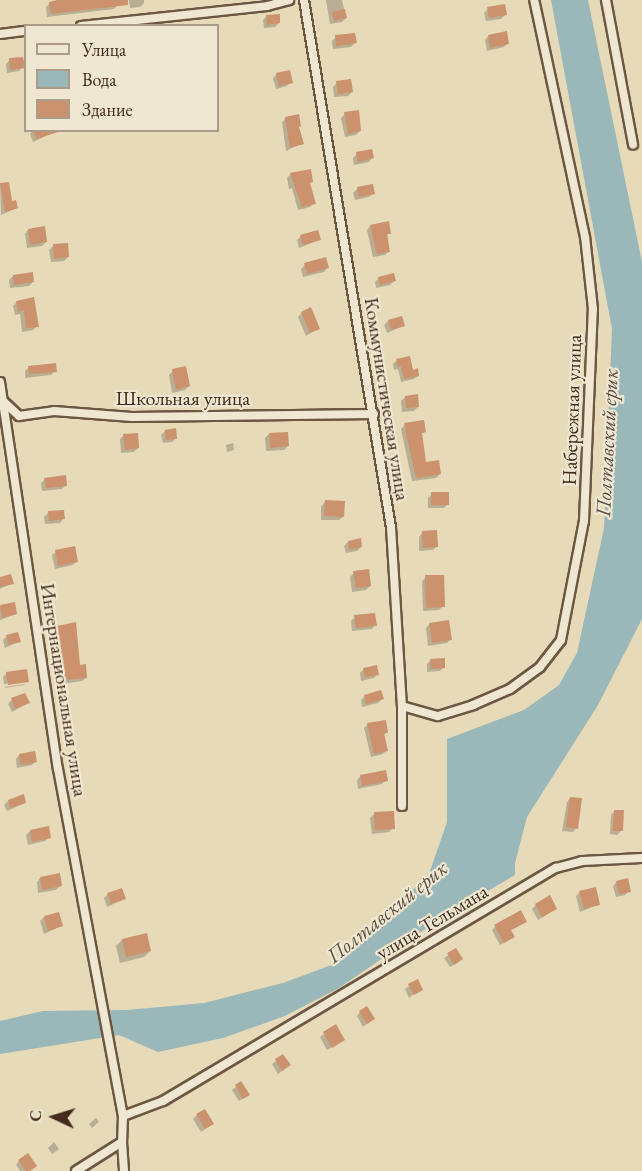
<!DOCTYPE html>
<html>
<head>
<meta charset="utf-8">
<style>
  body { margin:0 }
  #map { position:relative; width:642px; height:1171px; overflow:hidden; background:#e6dab8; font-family:"EB Garamond",serif }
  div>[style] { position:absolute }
  .water>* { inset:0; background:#9ab8b9 }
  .shadow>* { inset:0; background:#0003 }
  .building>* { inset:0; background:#cc916d }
  .roads { filter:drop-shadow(2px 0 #6c5743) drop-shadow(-2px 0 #6c5743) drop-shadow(0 2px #6c5743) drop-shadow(0 -2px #6c5743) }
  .street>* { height:8px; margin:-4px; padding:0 4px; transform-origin:4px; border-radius:4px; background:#efe7d1 }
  span { translate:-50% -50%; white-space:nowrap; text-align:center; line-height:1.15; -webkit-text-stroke:4.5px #efe7d1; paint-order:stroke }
  .street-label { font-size:20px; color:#442b1c }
  .water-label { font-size:21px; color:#5a4e43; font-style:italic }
  .legend { position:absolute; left:24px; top:24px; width:195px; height:108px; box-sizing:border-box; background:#efe7d1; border:2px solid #ab9c89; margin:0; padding:8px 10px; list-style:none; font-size:18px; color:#442b1c }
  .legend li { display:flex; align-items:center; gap:12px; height:30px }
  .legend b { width:30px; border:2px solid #ab9c89 }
  .north { position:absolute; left:24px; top:1087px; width:60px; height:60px; -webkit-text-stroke:4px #efe7d1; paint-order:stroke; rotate:274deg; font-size:16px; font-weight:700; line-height:24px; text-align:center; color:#442b1c }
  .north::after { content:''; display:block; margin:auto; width:21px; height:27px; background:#442b1c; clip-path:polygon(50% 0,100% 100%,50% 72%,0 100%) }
</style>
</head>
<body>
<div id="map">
  <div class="water">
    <i style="clip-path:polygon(551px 0,588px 0,642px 262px,642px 619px,598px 705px,527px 817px,515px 863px,515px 875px,440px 919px,339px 988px,285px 1016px,223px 1038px,158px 1052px,119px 1035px,0 1054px,0 1021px,43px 1011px,127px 1010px,204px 1003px,283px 983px,337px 963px,429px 874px,447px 822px,447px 739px,524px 710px,559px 685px,577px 653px,604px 528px,612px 329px)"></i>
  </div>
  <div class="shadow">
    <i style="clip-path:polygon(73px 0,118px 0,118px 5px,114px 9px,47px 17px,46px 7px,50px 3px)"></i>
    <i style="clip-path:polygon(129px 0,144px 0,144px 3px,140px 7px,130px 8px)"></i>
    <i style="clip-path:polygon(326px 0,342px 0,346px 18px,342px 22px,330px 24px)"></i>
    <i style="clip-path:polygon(488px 9px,505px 15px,501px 19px,486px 21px,484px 13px)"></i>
    <i style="clip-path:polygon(267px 16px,279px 23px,275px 27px,264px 28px,263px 20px)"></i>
    <i style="clip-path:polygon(488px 36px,508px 43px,504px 47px,487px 51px,485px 40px)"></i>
    <i style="clip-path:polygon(336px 37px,355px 43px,351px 47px,333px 49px,332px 41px)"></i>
    <i style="clip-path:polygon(10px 60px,23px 67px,19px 71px,7px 73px,6px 64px)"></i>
    <i style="clip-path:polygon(277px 74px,291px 82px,287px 86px,276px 89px,273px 78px)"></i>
    <i style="clip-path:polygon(337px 83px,352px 92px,348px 96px,334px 97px,333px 87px)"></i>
    <i style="clip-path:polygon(345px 114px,360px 131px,356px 135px,345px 137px,341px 118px)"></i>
    <i style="clip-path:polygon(286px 118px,297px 128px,302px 143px,286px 151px,282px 122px)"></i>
    <i style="clip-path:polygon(33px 130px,49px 130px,50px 134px,33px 142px,30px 134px)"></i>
    <i style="clip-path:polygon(357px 154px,372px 158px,369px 162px,354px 165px,353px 158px)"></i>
    <i style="clip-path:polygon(291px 174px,309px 184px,314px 203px,310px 207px,298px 210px,292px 188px,289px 189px,287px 178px)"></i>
    <i style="clip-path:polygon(8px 183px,11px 203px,17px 208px,1px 215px,0 184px)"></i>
    <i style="clip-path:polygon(357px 189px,373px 193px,369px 197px,355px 200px,353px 193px)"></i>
    <i style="clip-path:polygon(370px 226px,389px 233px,386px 237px,389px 251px,385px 255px,373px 257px,367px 230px)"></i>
    <i style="clip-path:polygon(28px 230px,46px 242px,42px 246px,27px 248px,25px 234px)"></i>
    <i style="clip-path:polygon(301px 236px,319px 240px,299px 248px,297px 240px)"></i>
    <i style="clip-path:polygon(53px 246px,68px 257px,64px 261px,51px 262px,49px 250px)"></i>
    <i style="clip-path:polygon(305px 265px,327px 268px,324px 272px,303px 277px,301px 269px)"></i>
    <i style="clip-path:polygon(13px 276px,33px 282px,29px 286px,10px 288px,9px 280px)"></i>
    <i style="clip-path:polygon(379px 278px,394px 281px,390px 285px,376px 288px,375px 282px)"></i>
    <i style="clip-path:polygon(33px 299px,37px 326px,33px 330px,22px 332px,20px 314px,15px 315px,13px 306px,17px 302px)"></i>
    <i style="clip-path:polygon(302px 313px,318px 328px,306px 336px,298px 317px)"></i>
    <i style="clip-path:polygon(388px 321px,403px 326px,387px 333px,384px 325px)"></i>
    <i style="clip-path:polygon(397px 360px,411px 371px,418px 376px,414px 379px,401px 382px,398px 369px,394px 370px,393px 364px)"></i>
    <i style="clip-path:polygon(29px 367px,55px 371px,51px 375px,25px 378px,25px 371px)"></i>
    <i style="clip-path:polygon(173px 371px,189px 386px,185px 390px,172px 393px,169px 375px)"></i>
    <i style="clip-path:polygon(405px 397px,418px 407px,414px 411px,402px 412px,401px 401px)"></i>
    <i style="clip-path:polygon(405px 425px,424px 432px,420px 435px,424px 464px,440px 474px,436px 478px,412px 481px,401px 429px)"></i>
    <i style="clip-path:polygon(165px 431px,176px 438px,172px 442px,163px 443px,161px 435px)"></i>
    <i style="clip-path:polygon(269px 434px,288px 446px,284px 450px,266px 451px,265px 438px)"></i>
    <i style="clip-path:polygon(124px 435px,138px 448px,134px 452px,121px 453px,120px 439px)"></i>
    <i style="clip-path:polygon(233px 443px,234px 450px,227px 452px,226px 445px)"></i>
    <i style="clip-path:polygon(45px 479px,66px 485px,62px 489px,42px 491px,41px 483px)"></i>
    <i style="clip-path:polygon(432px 494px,448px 504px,444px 508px,428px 508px,428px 498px)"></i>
    <i style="clip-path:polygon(325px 502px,343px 517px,339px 520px,321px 520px,321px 506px)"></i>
    <i style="clip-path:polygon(48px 513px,63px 519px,60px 523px,45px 524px,44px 517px)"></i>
    <i style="clip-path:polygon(422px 533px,437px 546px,433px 550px,419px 551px,419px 537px)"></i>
    <i style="clip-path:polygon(348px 542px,361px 547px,357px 551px,346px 553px,344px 546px)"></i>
    <i style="clip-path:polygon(56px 552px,77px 561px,73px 565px,55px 569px,52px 555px)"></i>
    <i style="clip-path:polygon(354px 573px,370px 586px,366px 590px,352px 592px,350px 577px)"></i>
    <i style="clip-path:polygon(426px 577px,443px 606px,439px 610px,423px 611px,422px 581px)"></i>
    <i style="clip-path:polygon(0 579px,12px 583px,0 589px)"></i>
    <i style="clip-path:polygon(13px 604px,16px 614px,0 620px,0 607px)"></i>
    <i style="clip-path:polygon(355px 617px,375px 625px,372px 629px,352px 631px,351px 621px)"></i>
    <i style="clip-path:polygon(430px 624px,450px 639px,447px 643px,428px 646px,426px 628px)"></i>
    <i style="clip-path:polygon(58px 627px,86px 678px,82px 681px,61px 684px,54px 631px)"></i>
    <i style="clip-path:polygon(7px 636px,19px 641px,5px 648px,3px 640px)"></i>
    <i style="clip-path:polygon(431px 660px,444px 667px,440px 671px,427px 672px,427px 664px)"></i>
    <i style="clip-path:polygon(364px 669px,378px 674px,374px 678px,361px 681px,360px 673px)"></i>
    <i style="clip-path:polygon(7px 673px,28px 681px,4px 684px,3px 677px)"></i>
    <i style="clip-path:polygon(25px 684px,24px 685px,5px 688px,5px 687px)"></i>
    <i style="clip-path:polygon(365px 696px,382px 699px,378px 703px,362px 707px,361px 700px)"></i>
    <i style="clip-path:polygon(12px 700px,28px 703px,12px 712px,8px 704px)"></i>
    <i style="clip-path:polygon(368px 724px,387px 732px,383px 736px,387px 750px,383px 754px,371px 757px,364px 728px)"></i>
    <i style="clip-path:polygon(19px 755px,36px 761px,32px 765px,17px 768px,16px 759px)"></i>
    <i style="clip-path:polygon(361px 776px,386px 780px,382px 784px,358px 789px,357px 780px)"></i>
    <i style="clip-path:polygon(570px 798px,576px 828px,573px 832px,562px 831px,567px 802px)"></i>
    <i style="clip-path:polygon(8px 801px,25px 803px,7px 811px,4px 805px)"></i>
    <i style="clip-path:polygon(615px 811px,621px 831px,617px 835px,610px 834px,611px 815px)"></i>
    <i style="clip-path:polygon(374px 814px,393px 828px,389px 832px,372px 834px,370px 818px)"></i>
    <i style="clip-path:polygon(30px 831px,49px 838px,45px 841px,28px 845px,26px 835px)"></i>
    <i style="clip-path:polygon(40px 878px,60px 886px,56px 890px,38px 893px,37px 882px)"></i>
    <i style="clip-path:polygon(617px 882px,629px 891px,625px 895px,616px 897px,613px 886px)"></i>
    <i style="clip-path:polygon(580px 892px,599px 904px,580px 912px,576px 896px)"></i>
    <i style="clip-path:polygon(108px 894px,124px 899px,107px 907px,104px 898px)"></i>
    <i style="clip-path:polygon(536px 905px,556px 909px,538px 920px,532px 909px)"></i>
    <i style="clip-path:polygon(44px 917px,61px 926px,44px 934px,40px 921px)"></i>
    <i style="clip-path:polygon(525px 922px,510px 931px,509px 940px,500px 945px,492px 930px,495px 927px)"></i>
    <i style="clip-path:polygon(122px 940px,150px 951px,144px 957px,120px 963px,116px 946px)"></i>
    <i style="clip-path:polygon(455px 950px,457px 963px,450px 967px,444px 958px)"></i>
    <i style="clip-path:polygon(409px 986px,421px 989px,409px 998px,405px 989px)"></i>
    <i style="clip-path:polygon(360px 1012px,373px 1019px,363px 1027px,357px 1016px)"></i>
    <i style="clip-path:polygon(335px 1026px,339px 1043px,327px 1050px,320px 1037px)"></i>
    <i style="clip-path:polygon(283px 1056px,285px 1069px,278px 1074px,272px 1064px)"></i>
    <i style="clip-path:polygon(241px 1083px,244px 1098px,239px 1101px,232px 1090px)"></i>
    <i style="clip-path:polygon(197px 1115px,212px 1124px,201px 1132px,193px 1119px)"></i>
    <i style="clip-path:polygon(96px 1118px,99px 1122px,92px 1128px,89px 1124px)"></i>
    <i style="clip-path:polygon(54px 1142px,59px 1149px,52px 1154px,48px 1148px)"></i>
    <i style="clip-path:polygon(19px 1161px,29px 1171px,20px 1171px,16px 1165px)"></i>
  </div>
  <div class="building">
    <i style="clip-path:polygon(57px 0,128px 0,128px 5px,51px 14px,49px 2px)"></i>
    <i style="clip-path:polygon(505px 4px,507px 15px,489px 18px,487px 7px)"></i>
    <i style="clip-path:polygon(345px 9px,347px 18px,334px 21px,332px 12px)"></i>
    <i style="clip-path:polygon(280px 14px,280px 23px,267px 25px,266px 15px)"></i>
    <i style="clip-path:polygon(507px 31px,509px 44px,490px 48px,488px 35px)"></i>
    <i style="clip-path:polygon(355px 33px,357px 43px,336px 46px,335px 35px)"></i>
    <i style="clip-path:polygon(23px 57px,25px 68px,10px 70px,9px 58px)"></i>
    <i style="clip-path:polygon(290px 70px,293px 83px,279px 86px,276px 73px)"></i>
    <i style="clip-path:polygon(351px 79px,353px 92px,338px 94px,336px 81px)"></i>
    <i style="clip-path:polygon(359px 110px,361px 131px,348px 134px,344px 112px)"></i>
    <i style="clip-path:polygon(299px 114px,301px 126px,299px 127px,304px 144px,290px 148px,285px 117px)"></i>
    <i style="clip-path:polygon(34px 130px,58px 130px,58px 132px,36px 139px)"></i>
    <i style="clip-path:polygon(372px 149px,374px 158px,358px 162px,356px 152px)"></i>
    <i style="clip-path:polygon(311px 169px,313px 182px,310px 183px,316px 204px,302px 207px,290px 173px)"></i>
    <i style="clip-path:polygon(9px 182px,12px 201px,16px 200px,18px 208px,5px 212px,0 183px)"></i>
    <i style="clip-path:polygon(373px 184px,375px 194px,359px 197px,357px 187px)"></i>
    <i style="clip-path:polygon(389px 221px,391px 234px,387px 234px,390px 252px,377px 254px,370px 225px)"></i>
    <i style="clip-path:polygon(45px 226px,47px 242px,30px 245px,28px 229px)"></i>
    <i style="clip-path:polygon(318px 230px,321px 240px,303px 245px,300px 235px)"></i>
    <i style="clip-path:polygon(68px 243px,69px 257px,54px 259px,53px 244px)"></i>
    <i style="clip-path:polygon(326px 257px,329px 268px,307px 274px,304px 263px)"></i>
    <i style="clip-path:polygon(33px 272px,34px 282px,14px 285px,13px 275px)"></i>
    <i style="clip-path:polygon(394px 273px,396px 281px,380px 285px,378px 277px)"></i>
    <i style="clip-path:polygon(34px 297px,39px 327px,26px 328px,24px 310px,18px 312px,16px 301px)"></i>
    <i style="clip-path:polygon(311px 307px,320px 329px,310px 333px,301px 312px)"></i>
    <i style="clip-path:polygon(402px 316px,405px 326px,391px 330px,388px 320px)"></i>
    <i style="clip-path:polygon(410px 356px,413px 370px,418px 368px,419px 376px,404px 379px,401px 366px,398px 367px,396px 359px)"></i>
    <i style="clip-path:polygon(56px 363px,57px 372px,29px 374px,28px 366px)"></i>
    <i style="clip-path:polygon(186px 366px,190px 386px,176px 390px,172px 369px)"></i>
    <i style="clip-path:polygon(418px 394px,419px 407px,406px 408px,405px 396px)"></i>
    <i style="clip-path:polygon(424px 420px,426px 432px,422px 433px,426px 462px,439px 460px,441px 474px,416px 478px,404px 423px)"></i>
    <i style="clip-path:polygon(176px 428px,177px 439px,166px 440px,165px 430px)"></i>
    <i style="clip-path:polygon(288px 432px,289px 446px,270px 448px,269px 433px)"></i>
    <i style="clip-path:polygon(138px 433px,139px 448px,125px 450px,123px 434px)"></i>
    <i style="clip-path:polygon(66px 475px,67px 486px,46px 488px,44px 478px)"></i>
    <i style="clip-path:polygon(431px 492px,449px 492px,449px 505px,431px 505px)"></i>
    <i style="clip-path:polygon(325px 500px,345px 501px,344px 517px,324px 516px)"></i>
    <i style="clip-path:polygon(64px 510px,65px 519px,49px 521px,48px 511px)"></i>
    <i style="clip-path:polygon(437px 530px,438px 547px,423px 548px,422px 531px)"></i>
    <i style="clip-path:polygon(361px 538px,362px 547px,349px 550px,348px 541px)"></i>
    <i style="clip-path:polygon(75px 546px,78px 562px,58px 566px,55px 550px)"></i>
    <i style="clip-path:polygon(369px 569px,371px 586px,356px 588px,353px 571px)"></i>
    <i style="clip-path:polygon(11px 574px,14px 584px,0 587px,0 577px)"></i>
    <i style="clip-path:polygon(425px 575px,444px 575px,445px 607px,426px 608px)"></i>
    <i style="clip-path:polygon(15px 602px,17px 614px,2px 618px,0 605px)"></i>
    <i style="clip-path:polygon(375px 613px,377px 626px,356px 628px,354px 615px)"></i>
    <i style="clip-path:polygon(449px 620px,452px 640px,432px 643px,429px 623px)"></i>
    <i style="clip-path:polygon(76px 622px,80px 665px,86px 664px,87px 678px,64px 680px,57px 626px)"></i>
    <i style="clip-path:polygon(18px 632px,21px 642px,9px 645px,6px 635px)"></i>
    <i style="clip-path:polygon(445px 658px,445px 668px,431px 669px,430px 659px)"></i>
    <i style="clip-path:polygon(377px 665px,379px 675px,365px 677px,363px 668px)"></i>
    <i style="clip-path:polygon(27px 669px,29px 682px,8px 685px,6px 672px)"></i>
    <i style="clip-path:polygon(381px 690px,384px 699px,366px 704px,364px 695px)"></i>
    <i style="clip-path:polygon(25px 693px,30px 703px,15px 709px,11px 698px)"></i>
    <i style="clip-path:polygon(386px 720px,388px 733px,384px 733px,388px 751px,374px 754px,367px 723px)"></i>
    <i style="clip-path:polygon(35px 751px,37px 762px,21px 765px,19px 754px)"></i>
    <i style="clip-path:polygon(386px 770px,388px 781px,362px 786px,360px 775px)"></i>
    <i style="clip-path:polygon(24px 794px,26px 803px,10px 808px,8px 800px)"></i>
    <i style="clip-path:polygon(570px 797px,582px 798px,578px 829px,566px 827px)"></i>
    <i style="clip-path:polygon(614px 810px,624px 810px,623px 831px,613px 831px)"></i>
    <i style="clip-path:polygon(394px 811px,395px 829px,375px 830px,374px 812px)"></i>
    <i style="clip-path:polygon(49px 826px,51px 838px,32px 842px,30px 830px)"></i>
    <i style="clip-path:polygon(60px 873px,62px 886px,42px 890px,40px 877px)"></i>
    <i style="clip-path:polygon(628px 878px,631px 892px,619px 894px,616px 881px)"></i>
    <i style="clip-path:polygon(596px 887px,600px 905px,584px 909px,579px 891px)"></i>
    <i style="clip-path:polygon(122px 888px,126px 899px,111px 904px,107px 893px)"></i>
    <i style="clip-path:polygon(550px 895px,557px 909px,542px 917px,535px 904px)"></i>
    <i style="clip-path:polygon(521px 910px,527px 922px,511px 930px,515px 937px,504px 943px,494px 925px)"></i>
    <i style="clip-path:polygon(59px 912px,63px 926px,48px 931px,44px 916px)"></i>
    <i style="clip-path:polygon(147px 933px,151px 951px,126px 957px,122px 939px)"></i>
    <i style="clip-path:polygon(456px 948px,463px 959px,454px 965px,447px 953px)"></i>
    <i style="clip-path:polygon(418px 979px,423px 990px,414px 995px,408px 984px)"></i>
    <i style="clip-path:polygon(367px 1006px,375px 1019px,367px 1024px,359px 1011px)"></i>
    <i style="clip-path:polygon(336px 1024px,345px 1040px,332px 1048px,323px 1032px)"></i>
    <i style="clip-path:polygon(283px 1054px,291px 1065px,282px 1071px,275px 1059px)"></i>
    <i style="clip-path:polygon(241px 1081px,250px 1095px,243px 1099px,235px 1085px)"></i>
    <i style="clip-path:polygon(205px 1109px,214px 1124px,205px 1129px,196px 1114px)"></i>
    <i style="clip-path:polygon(28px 1153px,37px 1166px,30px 1171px,26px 1171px,18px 1160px)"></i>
  </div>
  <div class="roads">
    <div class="street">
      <i style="left:304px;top:0;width:534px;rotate:80.63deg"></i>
      <i style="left:391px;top:527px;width:179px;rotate:86.5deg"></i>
      <i style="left:402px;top:706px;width:100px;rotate:90deg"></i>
      <i style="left:606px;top:0;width:147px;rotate:79.4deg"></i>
      <i style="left:81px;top:26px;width:187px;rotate:-6.1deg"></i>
      <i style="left:267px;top:6px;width:23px;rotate:-15deg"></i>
      <i style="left:0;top:34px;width:26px;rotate:-7deg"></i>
      <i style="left:0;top:382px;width:391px;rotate:81.5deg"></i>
      <i style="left:58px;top:769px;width:353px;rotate:79.4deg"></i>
      <i style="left:123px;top:1116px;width:26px;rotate:92deg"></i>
      <i style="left:122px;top:1142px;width:29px;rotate:86deg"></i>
      <i style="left:3px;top:401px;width:22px;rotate:43deg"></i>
      <i style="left:19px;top:416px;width:35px;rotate:-8deg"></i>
      <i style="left:54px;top:411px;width:78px;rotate:4.4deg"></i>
      <i style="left:132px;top:417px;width:242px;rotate:-0.7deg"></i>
      <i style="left:402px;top:706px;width:37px;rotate:16deg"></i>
      <i style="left:438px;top:716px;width:37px;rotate:-17deg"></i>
      <i style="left:473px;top:705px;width:40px;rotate:-23.4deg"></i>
      <i style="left:510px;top:689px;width:37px;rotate:-36deg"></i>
      <i style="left:540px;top:667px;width:34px;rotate:-52deg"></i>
      <i style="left:561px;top:640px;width:121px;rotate:-79.1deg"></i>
      <i style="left:584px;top:521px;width:212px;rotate:-87.6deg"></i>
      <i style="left:593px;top:309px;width:72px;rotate:-96.3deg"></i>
      <i style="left:585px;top:237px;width:242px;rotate:-102.1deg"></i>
      <i style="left:123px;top:1116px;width:43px;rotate:-20.6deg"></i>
      <i style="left:163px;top:1101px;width:457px;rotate:-30.7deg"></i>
      <i style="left:556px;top:868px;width:27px;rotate:-15deg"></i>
      <i style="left:582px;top:861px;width:60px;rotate:-2.9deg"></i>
      <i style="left:76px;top:1171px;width:54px;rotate:-32.2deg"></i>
    </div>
  </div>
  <div class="street-label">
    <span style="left:183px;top:398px">Школьная улица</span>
    <span style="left:387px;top:399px;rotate:81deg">Коммунистическая улица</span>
    <span style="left:572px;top:410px;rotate:-88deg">Набережная улица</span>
    <span style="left:64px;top:690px;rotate:81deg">Интернациональная улица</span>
    <span style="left:432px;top:922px;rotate:-31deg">улица Тельмана</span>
  </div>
  <div class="water-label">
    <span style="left:607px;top:443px;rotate:-87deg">Полтавский ерик</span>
    <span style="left:387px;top:912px;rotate:-39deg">Полтавский ерик</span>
  </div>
  <ul class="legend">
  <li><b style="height:8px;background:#efe7d1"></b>Улица</li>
  <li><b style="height:16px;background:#9ab8b9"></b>Вода</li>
  <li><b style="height:16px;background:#cc916d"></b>Здание</li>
  </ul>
  <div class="north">С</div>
</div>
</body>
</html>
